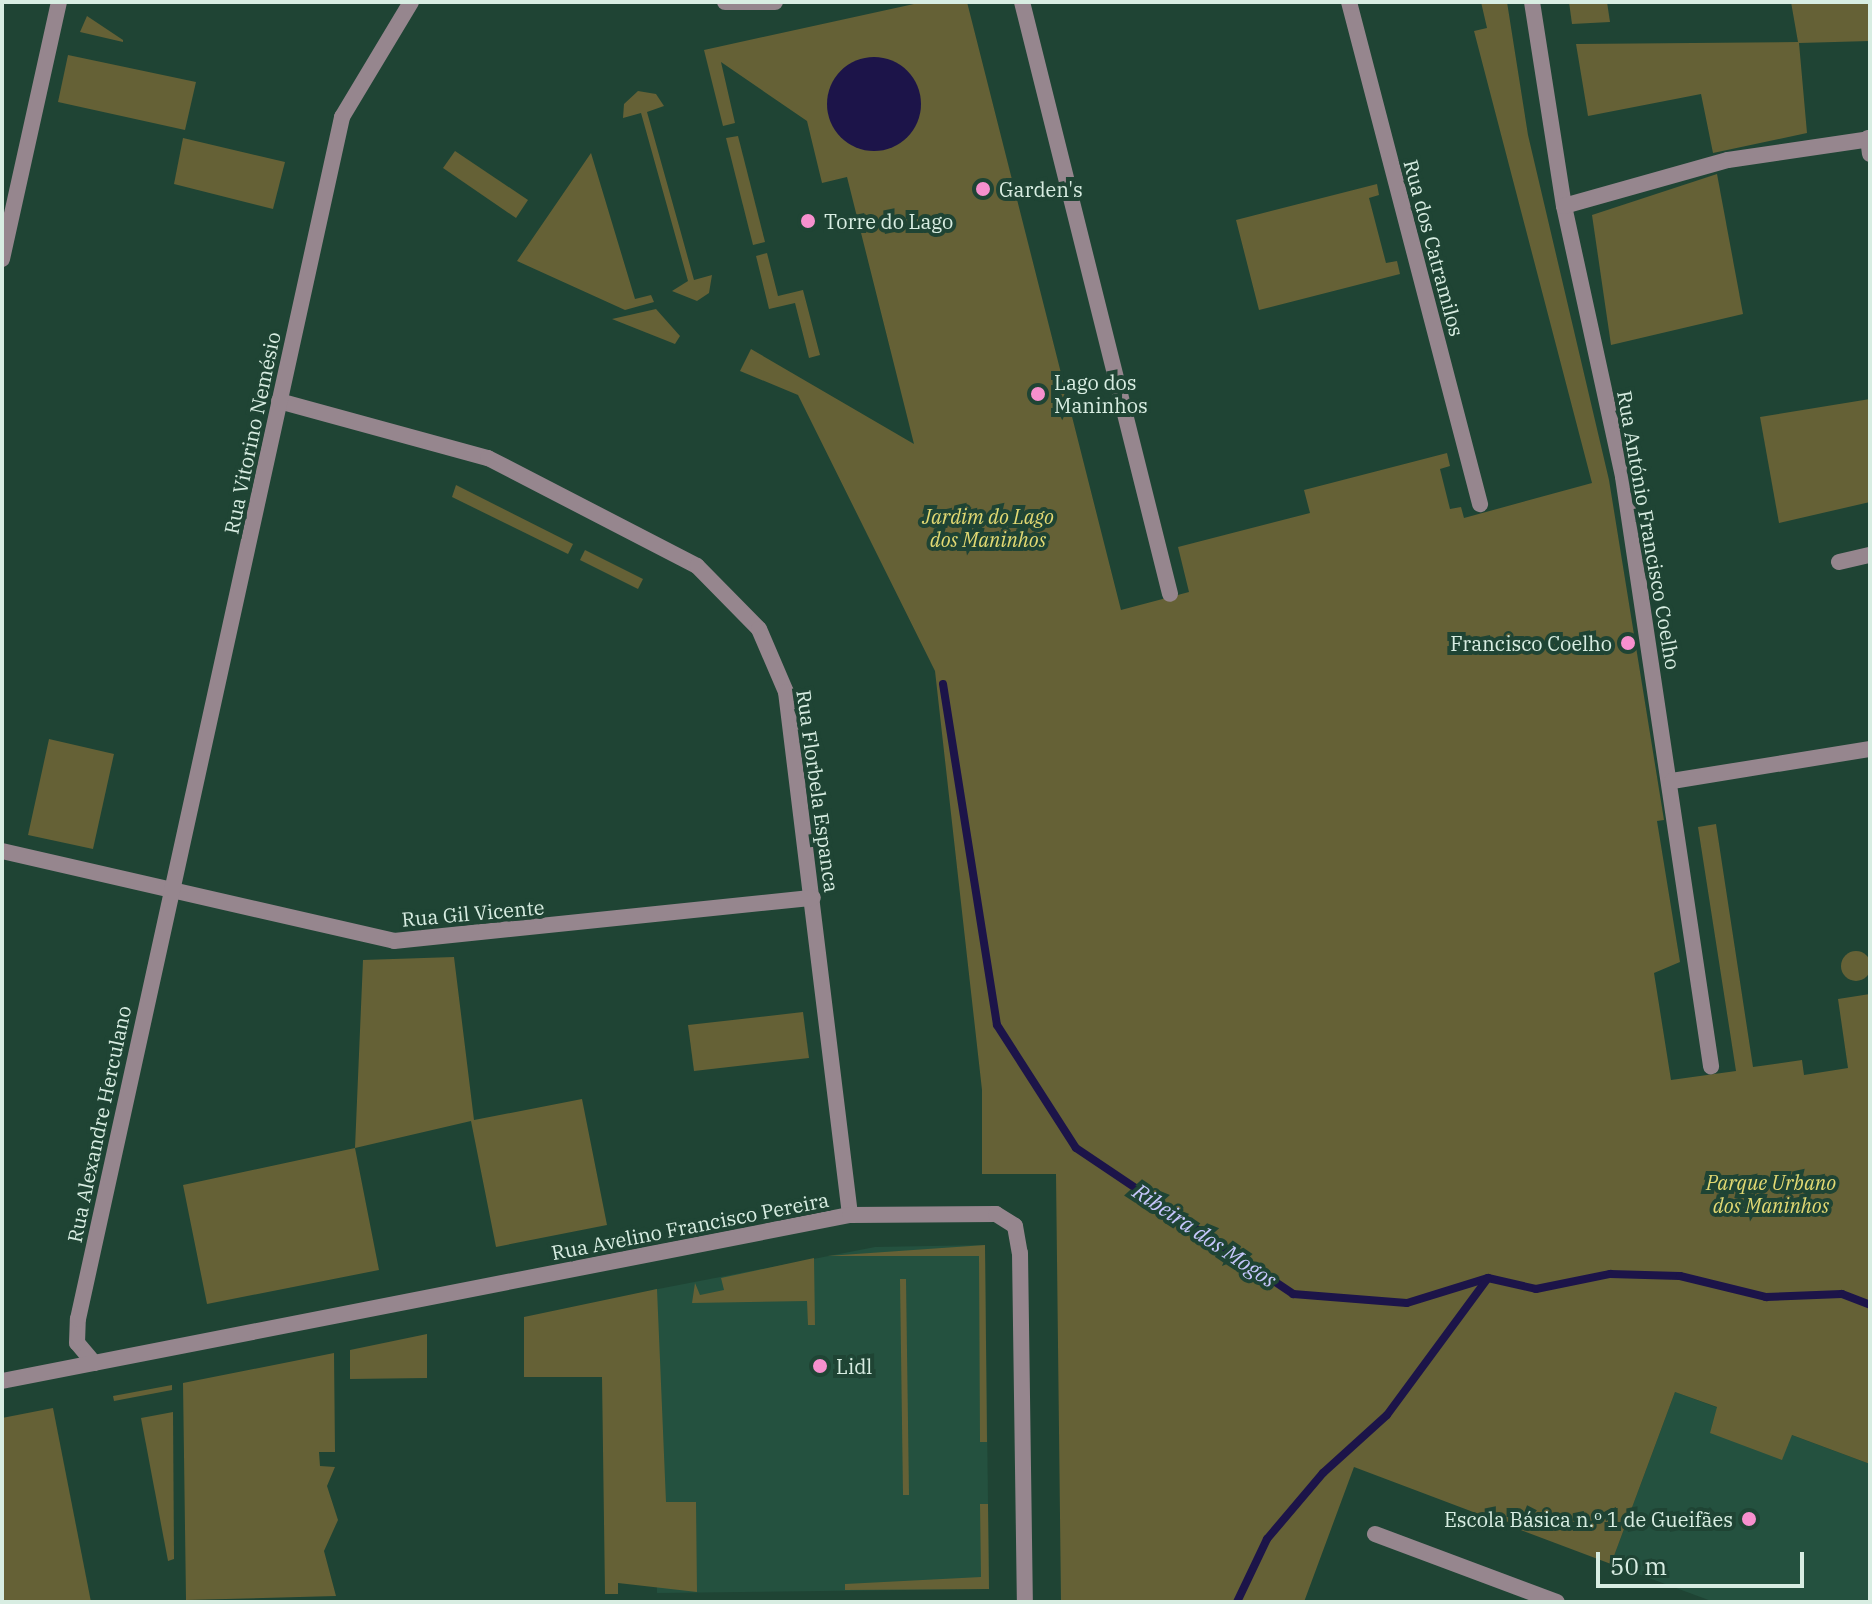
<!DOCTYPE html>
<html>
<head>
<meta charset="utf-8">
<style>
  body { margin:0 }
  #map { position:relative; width:1872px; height:1604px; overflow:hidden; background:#1f4434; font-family:"IBM Plex Serif",serif }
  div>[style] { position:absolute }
  .built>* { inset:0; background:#24513f }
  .green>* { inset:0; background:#656136 }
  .round { border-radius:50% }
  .water>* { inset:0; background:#1c1449 }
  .stream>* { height:8px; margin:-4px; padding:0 4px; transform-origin:4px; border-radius:4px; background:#1c1449 }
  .street>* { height:16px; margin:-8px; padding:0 8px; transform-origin:8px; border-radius:8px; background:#96868e }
  .dots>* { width:22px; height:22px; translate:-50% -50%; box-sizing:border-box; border:4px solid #1f4434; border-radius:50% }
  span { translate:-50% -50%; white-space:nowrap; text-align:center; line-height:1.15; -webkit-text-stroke:8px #1f4434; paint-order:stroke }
  .poi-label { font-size:20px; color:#d8ede2 }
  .left { translate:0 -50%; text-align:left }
  .right { translate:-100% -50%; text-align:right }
  .street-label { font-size:20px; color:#d8ede2 }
  .park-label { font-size:20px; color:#e2d973; font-style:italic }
  .water-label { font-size:22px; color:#c6c7fc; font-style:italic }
  .frame { position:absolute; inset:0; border:4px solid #d8ede2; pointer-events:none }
  .scale { position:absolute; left:1596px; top:1552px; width:208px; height:36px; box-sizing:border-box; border:4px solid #d8ede2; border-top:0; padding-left:10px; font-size:24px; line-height:28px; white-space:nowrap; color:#d8ede2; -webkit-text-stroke:6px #1f4434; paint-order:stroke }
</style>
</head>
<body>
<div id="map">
  <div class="built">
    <i style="clip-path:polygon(985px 1245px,989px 1589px,657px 1593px,653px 1290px,875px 1247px)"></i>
    <i style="clip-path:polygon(1675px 1392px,1870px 1464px,1870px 1602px,1714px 1602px,1611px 1564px)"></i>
  </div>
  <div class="green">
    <i style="clip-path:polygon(923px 2px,967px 2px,1121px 610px,1189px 592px,1178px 547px,1310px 513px,1304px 490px,1447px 453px,1450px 466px,1440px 469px,1450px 509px,1461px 507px,1464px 518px,1592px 483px,1474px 31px,1487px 28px,1481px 2px,1507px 2px,1528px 135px,1609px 480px,1664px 820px,1657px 821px,1680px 962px,1654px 973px,1671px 1080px,1736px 1071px,1698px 827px,1716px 824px,1753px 1067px,1802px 1060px,1804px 1075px,1848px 1068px,1838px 999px,1870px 994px,1870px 1464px,1792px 1435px,1782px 1460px,1710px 1433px,1717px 1407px,1675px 1392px,1611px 1564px,1354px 1467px,1304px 1602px,1061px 1602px,1056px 1174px,982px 1174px,982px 1090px,935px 671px,798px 395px,740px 371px,751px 349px,914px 444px,847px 177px,822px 183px,807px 121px,721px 62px,735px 123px,723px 126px,704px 50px)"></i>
    <i style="clip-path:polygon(1569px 2px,1607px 2px,1610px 22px,1572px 24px)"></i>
    <i style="clip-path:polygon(1791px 2px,1870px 2px,1870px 41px,1799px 43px,1807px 133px,1713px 153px,1701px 94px,1588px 116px,1576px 44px,1798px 42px)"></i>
    <i style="clip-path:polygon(87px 16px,123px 40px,123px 42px,80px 32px)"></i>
    <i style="clip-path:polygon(68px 55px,196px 82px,185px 130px,58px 102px)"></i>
    <i style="clip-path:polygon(638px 91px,656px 94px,664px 106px,647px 112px,681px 233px,694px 280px,712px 275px,709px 293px,697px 301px,672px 291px,688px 281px,641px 113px,623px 118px,624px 104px)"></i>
    <i style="clip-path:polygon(738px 136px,765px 242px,753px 245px,726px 138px)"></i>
    <i style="clip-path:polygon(183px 138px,285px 162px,273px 209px,174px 184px)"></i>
    <i style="clip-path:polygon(455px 151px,528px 200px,516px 218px,443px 168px)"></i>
    <i style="clip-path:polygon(591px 153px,635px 299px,651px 295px,654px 302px,625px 310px,517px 261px)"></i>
    <i style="clip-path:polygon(1717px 174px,1743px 314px,1611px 345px,1592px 215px)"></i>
    <i style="clip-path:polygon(1377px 184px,1379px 195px,1369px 198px,1386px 263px,1397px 261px,1400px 274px,1259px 310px,1236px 220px)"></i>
    <i style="clip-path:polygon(767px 253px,778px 296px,803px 290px,820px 355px,809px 358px,795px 303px,769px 309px,756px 256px)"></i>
    <i style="clip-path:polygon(656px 309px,680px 336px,675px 344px,612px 319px)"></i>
    <i style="clip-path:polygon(1870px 399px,1870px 502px,1779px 523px,1760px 417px)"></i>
    <i style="clip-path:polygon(456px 485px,573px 544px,568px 554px,452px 497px)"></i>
    <i style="clip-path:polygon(585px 550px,643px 579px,638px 589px,580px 560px)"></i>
    <i style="clip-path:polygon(49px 739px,114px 754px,93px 849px,28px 835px)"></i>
    <i class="round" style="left:1841px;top:951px;width:30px;height:30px"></i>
    <i style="clip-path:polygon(454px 957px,474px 1120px,582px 1099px,607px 1225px,496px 1247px,471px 1121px,355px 1148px,379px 1270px,207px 1304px,183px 1185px,355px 1148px,363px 960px)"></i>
    <i style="clip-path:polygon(803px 1012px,809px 1058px,694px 1071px,688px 1025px)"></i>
    <i style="clip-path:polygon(985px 1245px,987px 1442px,980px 1442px,979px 1256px,827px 1256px)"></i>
    <i style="clip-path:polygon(814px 1258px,815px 1325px,808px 1325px,807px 1301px,692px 1303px,695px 1283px,700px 1295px,724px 1290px,721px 1278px)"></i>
    <i style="clip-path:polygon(900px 1279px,906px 1279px,909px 1495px,903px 1495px)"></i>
    <i style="clip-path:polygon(657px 1289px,666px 1502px,696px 1502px,697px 1592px,618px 1583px,618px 1594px,605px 1594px,602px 1377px,524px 1377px,524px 1317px)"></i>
    <i style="clip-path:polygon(427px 1334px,427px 1378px,350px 1379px,350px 1350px)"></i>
    <i style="clip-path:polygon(334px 1353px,335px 1452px,319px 1452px,320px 1466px,335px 1467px,327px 1486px,338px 1520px,324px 1551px,336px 1596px,186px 1600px,183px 1383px)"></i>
    <i style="clip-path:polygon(172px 1385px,172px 1390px,114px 1401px,113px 1396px)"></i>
    <i style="clip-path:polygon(53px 1408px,91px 1602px,2px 1602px,2px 1418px)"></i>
    <i style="clip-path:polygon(173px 1412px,174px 1559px,168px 1561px,141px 1418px)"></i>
    <i style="clip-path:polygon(980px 1504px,988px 1504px,989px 1589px,845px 1590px,845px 1584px,981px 1577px)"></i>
  </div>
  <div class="water">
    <i class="round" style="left:827px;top:57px;width:94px;height:94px"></i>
  </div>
  <div class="stream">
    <i style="left:943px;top:684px;width:345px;rotate:81deg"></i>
    <i style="left:997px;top:1025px;width:146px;rotate:57.3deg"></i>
    <i style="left:1076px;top:1148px;width:262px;rotate:33.9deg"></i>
    <i style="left:1293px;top:1294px;width:114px;rotate:4.5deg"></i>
    <i style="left:1407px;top:1303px;width:85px;rotate:-17.2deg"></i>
    <i style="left:1488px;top:1278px;width:49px;rotate:12.9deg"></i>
    <i style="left:1536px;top:1289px;width:76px;rotate:-11.5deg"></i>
    <i style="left:1610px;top:1274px;width:70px;rotate:1.6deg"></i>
    <i style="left:1680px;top:1276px;width:89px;rotate:13.7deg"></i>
    <i style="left:1766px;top:1297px;width:76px;rotate:-2.3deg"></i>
    <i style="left:1842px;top:1294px;width:30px;rotate:21deg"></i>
    <i style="left:1237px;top:1602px;width:70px;rotate:-64.5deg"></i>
    <i style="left:1267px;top:1539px;width:87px;rotate:-49.7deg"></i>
    <i style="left:1323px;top:1473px;width:86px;rotate:-42.2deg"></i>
    <i style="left:1387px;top:1415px;width:170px;rotate:-53.6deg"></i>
  </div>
  <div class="street">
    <i style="left:725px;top:2px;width:50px"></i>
    <i style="left:1022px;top:2px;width:610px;rotate:75.96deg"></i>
    <i style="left:1349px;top:2px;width:519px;rotate:75.37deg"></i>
    <i style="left:1532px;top:2px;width:206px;rotate:81.1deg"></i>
    <i style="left:1564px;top:206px;width:277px;rotate:77.7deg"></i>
    <i style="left:1623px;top:477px;width:596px;rotate:81.5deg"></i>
    <i style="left:1868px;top:138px;width:16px;rotate:83deg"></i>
    <i style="left:1564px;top:206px;width:170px;rotate:-15.7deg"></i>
    <i style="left:1728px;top:160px;width:144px;rotate:-8.4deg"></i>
    <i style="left:2px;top:259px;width:263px;rotate:-77.5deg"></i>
    <i style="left:279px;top:401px;width:217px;rotate:15.3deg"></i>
    <i style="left:488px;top:458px;width:235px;rotate:27.3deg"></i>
    <i style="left:697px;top:566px;width:88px;rotate:45.5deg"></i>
    <i style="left:759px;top:629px;width:69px;rotate:66.8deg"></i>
    <i style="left:786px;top:692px;width:527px;rotate:83.02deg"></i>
    <i style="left:1839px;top:562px;width:32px;rotate:-13deg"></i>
    <i style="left:1672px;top:781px;width:201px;rotate:-9.2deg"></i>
    <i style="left:2px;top:851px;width:402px;rotate:12.9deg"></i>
    <i style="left:394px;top:941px;width:421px;rotate:-5.9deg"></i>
    <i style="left:94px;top:1363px;width:26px;rotate:-130deg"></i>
    <i style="left:77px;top:1343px;width:24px;rotate:-88deg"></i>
    <i style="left:78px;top:1319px;width:1231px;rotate:-77.61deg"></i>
    <i style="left:342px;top:117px;width:134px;rotate:-59deg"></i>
    <i style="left:2px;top:1381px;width:864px;rotate:-11.08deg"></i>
    <i style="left:850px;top:1215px;width:146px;rotate:-0.4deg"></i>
    <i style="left:996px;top:1214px;width:22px;rotate:32deg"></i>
    <i style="left:1015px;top:1226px;width:27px;rotate:80deg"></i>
    <i style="left:1020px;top:1253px;width:349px;rotate:89.2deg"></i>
    <i style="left:1375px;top:1534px;width:194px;rotate:20.5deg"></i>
  </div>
  <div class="dots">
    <i style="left:983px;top:189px;background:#f790ce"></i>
    <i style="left:808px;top:221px;background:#f790ce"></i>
    <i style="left:1038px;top:394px;background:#f790ce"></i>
    <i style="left:1628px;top:643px;background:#f790ce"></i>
    <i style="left:820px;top:1366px;background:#f790ce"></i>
    <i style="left:1749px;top:1519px;background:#f790ce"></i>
  </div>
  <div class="poi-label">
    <span class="left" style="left:999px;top:189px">Garden's</span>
    <span class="left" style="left:824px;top:221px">Torre do Lago</span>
    <span class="left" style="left:1054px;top:394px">Lago dos<br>Maninhos</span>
    <span class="right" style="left:1612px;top:643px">Francisco Coelho</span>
    <span class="left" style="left:836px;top:1366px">Lidl</span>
    <span class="right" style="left:1733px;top:1519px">Escola Básica n.º 1 de Gueifães</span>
  </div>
  <div class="street-label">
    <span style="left:1434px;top:248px;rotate:75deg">Rua dos Catramilos</span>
    <span style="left:252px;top:433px;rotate:-78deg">Rua Vitorino Nemésio</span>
    <span style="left:1649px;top:530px;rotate:80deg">Rua António Francisco Coelho</span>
    <span style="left:818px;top:791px;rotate:82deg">Rua Florbela Espanca</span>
    <span style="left:473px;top:913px;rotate:-5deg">Rua Gil Vicente</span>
    <span style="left:99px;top:1124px;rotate:-78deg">Rua Alexandre Herculano</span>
    <span style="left:690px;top:1226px;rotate:-11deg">Rua Avelino Francisco Pereira</span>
  </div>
  <div class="park-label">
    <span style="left:988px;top:528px">Jardim do Lago<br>dos Maninhos</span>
    <span style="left:1771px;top:1194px">Parque Urbano<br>dos Maninhos</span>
  </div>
  <div class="water-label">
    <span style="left:1205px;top:1235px;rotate:34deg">Ribeira dos Mogos</span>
  </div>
  <div class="frame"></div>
  <div class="scale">50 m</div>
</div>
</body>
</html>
